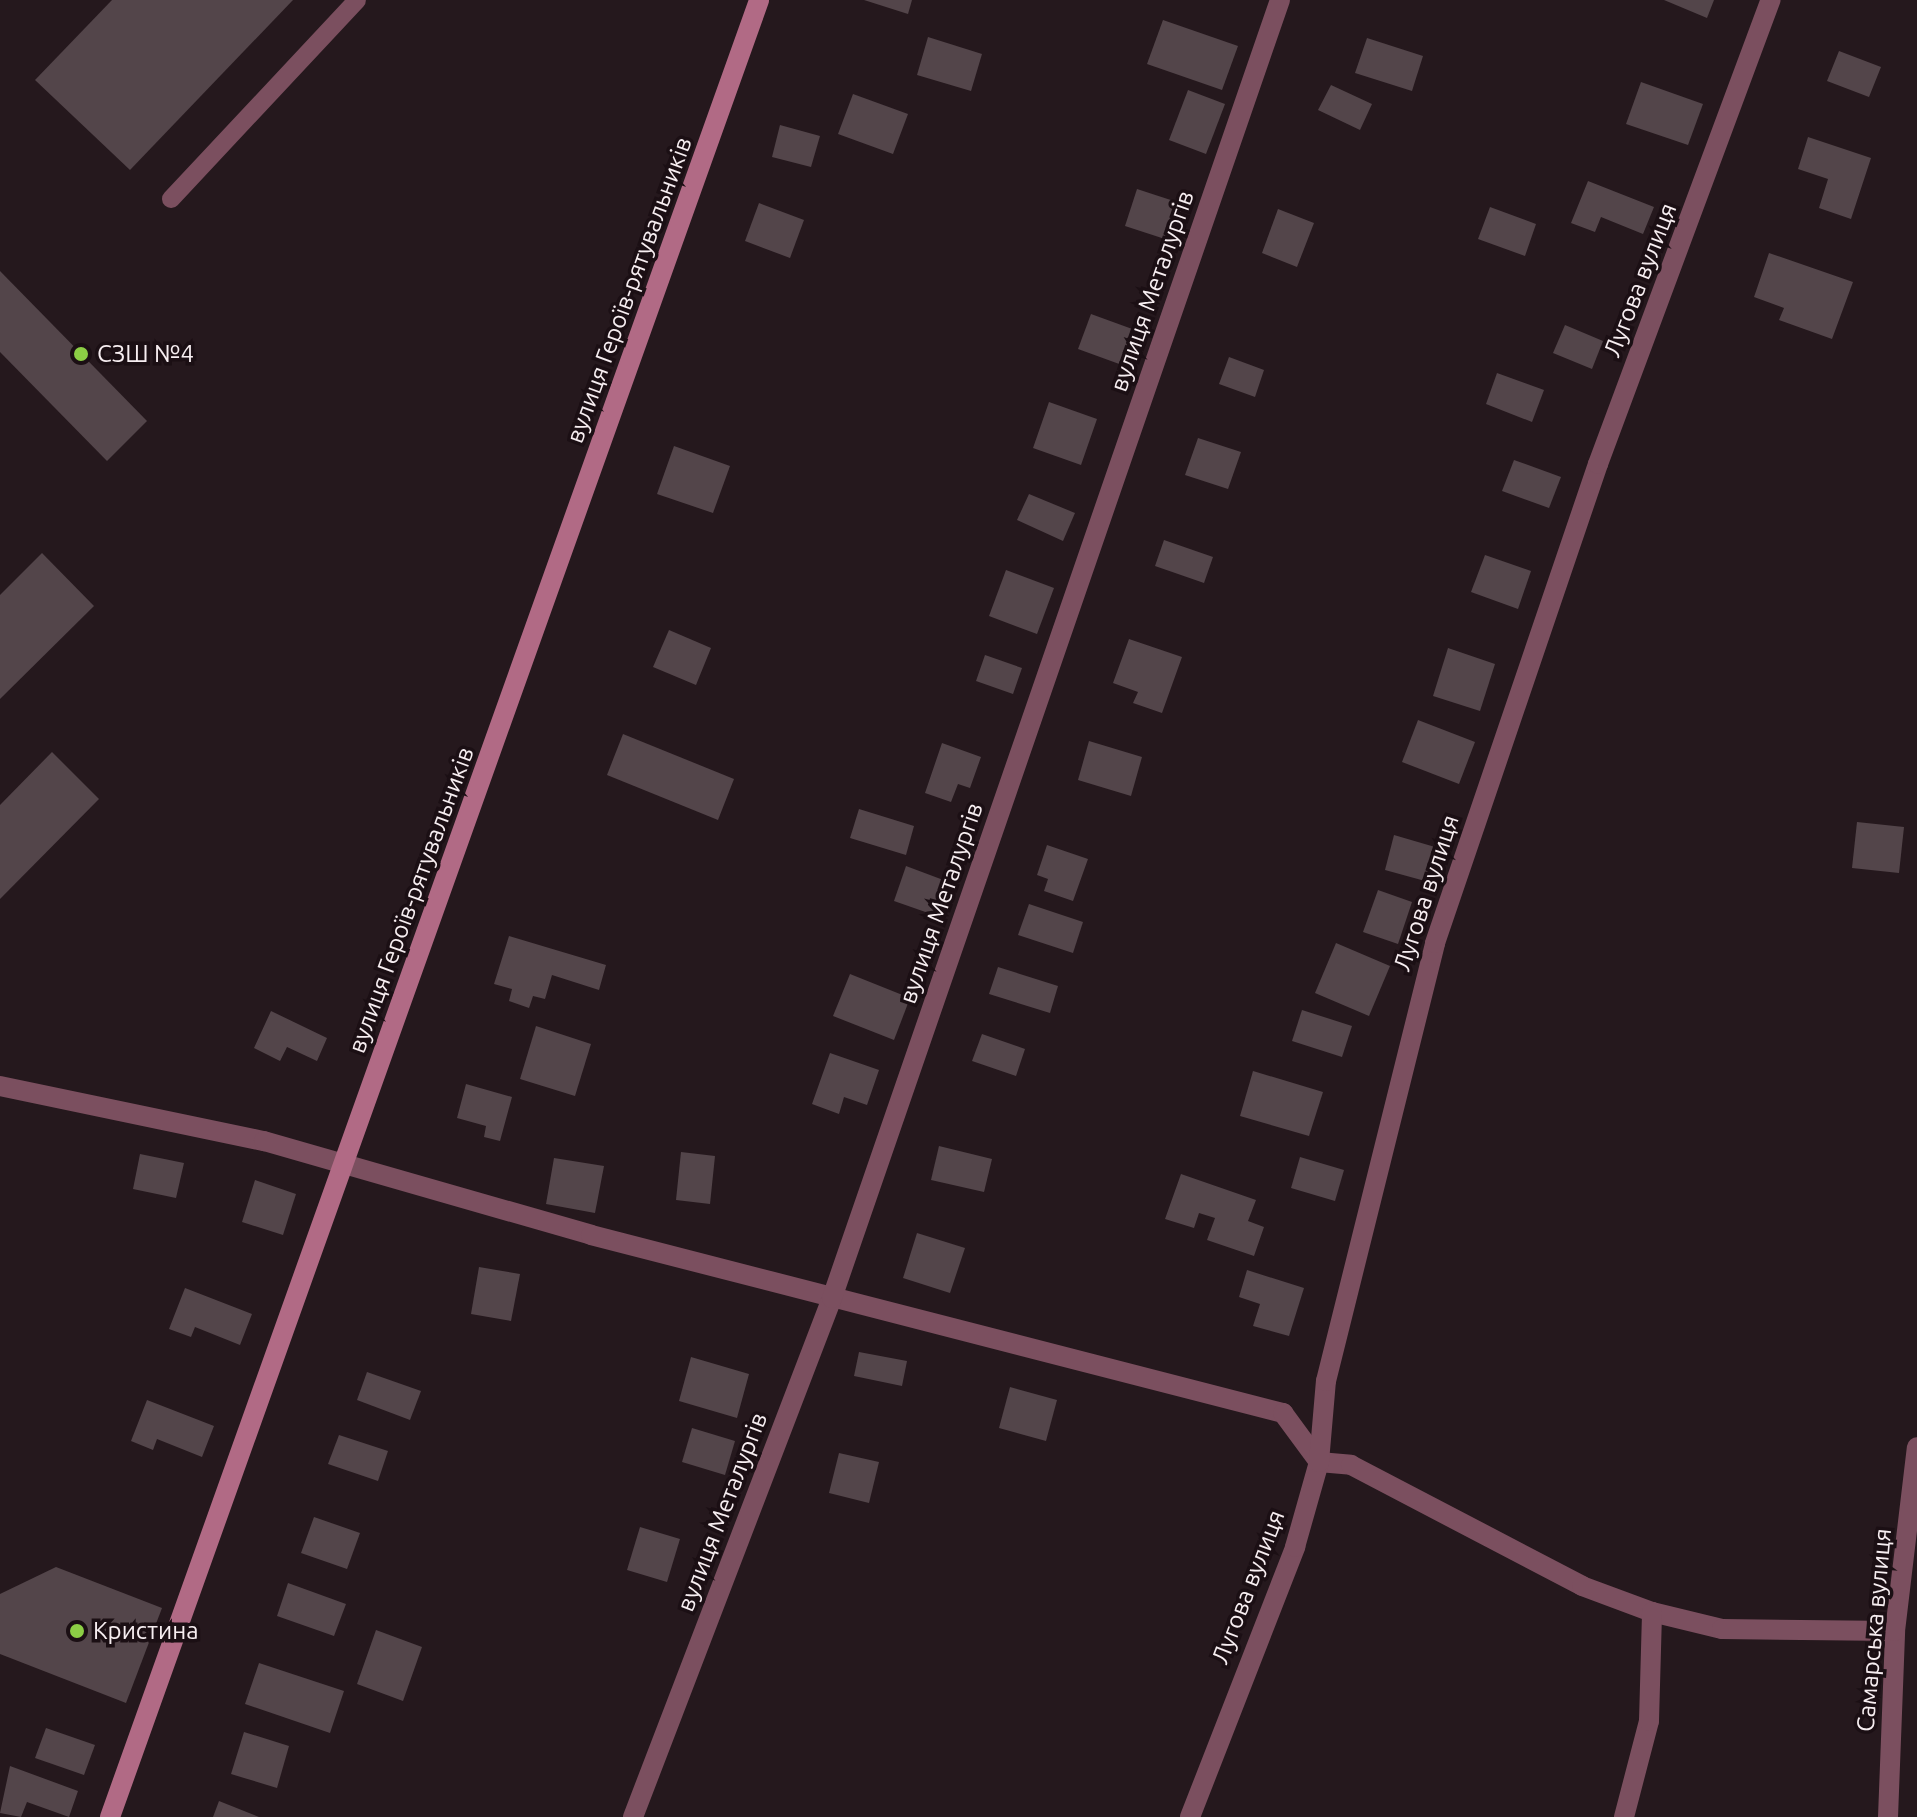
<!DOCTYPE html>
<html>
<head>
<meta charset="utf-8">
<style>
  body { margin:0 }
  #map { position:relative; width:1917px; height:1817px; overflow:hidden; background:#25181d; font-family:Ubuntu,sans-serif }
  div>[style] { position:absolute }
  .building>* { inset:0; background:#53454a }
  .lane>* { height:18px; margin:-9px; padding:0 9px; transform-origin:9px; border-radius:9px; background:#7b4f5f }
  .street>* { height:20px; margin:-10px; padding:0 10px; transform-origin:10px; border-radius:10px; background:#7b4f5f }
  .secondary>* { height:20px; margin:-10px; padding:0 10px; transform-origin:10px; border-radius:10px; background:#b16a85 }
  .dots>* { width:22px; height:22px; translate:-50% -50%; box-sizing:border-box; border:4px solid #1b0f14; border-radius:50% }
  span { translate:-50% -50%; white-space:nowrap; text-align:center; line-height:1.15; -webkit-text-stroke:7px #1b0f14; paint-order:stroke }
  .street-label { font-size:24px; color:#f7eef1 }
  .poi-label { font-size:24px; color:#f7eef1 }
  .left { translate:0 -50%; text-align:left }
</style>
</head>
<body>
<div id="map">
  <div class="building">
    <i style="clip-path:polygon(112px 0,293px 0,130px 170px,35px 80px)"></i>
    <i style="clip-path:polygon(864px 0,912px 0,908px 14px)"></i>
    <i style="clip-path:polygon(1664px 0,1714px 0,1707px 18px)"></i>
    <i style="clip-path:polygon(1163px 20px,1238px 46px,1222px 90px,1147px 64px)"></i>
    <i style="clip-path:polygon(928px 37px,982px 54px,971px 91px,917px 75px)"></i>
    <i style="clip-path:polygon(1367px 38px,1423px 56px,1412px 91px,1355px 73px)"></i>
    <i style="clip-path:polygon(1839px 51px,1881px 67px,1869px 97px,1827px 81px)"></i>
    <i style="clip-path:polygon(1641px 82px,1703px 104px,1688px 145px,1626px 124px)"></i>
    <i style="clip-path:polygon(1331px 85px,1372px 104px,1360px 130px,1318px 110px)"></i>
    <i style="clip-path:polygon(1188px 90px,1225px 104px,1206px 154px,1169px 140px)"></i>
    <i style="clip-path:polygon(853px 94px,908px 114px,893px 154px,838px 134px)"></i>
    <i style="clip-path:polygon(780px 125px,820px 136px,811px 167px,772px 157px)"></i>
    <i style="clip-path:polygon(1808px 137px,1871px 158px,1851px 219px,1819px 208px,1828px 179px,1798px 169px)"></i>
    <i style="clip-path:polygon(1588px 181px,1654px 207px,1643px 234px,1601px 217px,1595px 232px,1571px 223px)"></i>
    <i style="clip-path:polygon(1137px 189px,1183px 204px,1171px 241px,1125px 226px)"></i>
    <i style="clip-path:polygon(759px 203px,804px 220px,790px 258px,745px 241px)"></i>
    <i style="clip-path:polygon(1490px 207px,1536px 224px,1525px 256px,1478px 239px)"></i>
    <i style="clip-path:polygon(1278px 209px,1314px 223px,1297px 267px,1262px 253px)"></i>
    <i style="clip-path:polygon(1769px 253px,1853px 282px,1832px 339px,1779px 320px,1784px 308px,1754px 297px)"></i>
    <i style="clip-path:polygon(0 271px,147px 421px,107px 461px,0 352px)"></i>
    <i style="clip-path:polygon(1091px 314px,1135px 330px,1122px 365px,1078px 349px)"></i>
    <i style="clip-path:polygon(1565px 325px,1603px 341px,1592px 369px,1553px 353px)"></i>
    <i style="clip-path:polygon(1229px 357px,1264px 370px,1255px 397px,1219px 384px)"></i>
    <i style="clip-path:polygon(1497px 373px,1544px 390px,1532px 422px,1486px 404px)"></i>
    <i style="clip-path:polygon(1049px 402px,1097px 419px,1081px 465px,1033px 448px)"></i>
    <i style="clip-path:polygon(1198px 438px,1241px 452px,1228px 489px,1185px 475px)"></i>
    <i style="clip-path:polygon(674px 446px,730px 466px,713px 513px,657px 494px)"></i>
    <i style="clip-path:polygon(1514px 460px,1561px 477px,1549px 508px,1502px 491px)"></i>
    <i style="clip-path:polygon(1029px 494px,1075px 513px,1063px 541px,1017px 520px)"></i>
    <i style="clip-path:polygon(1164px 540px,1213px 557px,1204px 583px,1155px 566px)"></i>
    <i style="clip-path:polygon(42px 553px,94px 606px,0 699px,0 595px)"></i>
    <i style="clip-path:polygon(1485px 555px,1531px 571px,1518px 609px,1471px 592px)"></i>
    <i style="clip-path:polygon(1006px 570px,1054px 588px,1037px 634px,989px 616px)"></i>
    <i style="clip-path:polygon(669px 630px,711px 648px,696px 685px,653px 667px)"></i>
    <i style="clip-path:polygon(1129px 639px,1182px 657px,1162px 713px,1133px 703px,1138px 692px,1113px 683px)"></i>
    <i style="clip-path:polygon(1448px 648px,1495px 664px,1480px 711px,1433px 696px)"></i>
    <i style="clip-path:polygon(985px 655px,1022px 668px,1013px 694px,976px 681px)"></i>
    <i style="clip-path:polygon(1418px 720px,1475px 742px,1459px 784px,1402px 762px)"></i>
    <i style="clip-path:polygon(623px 734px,734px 779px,718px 820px,607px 775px)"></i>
    <i style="clip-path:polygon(1089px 741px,1142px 757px,1131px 796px,1078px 780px)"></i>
    <i style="clip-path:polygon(942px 743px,981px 757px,970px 788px,958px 784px,951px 802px,925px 793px)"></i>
    <i style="clip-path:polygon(52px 752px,99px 799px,0 899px,0 805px)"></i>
    <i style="clip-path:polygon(859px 809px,914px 826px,906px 855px,850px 838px)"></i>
    <i style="clip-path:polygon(1857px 822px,1904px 827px,1899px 873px,1852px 868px)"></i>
    <i style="clip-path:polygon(1394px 835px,1435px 847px,1425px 881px,1385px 870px)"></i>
    <i style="clip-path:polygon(1047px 845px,1088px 859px,1073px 901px,1044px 891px,1048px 879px,1037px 875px)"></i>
    <i style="clip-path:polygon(906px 866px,946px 881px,934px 915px,894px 901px)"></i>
    <i style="clip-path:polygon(1378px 890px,1412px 902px,1398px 944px,1363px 932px)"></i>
    <i style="clip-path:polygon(1029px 904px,1083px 922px,1073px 953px,1018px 935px)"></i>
    <i style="clip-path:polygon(509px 936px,606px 965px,599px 990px,552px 975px,545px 999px,533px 996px,529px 1008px,509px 1001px,512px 989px,494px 984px)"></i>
    <i style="clip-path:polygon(1336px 943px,1390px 966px,1369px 1016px,1315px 993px)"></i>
    <i style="clip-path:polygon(998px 967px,1058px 986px,1050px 1013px,989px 994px)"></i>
    <i style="clip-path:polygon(850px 974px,910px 998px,894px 1040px,833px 1016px)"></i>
    <i style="clip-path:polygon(1302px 1010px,1352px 1026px,1342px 1057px,1292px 1041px)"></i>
    <i style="clip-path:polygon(271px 1011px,327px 1038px,317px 1061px,287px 1047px,280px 1061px,254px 1048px)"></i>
    <i style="clip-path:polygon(536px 1026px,591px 1044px,575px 1096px,520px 1079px)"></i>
    <i style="clip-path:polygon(982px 1034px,1025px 1049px,1016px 1076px,972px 1061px)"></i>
    <i style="clip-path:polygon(830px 1053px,879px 1070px,867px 1105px,844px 1097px,839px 1114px,812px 1104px)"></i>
    <i style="clip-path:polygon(1253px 1071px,1323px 1092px,1309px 1136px,1240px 1116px)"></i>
    <i style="clip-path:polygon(466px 1084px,512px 1097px,500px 1141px,484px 1137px,486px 1126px,457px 1118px)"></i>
    <i style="clip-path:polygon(939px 1146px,992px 1159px,984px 1192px,931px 1180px)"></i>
    <i style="clip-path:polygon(681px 1152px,715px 1156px,710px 1204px,676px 1200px)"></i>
    <i style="clip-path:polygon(140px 1154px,184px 1163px,176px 1198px,133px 1189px)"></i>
    <i style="clip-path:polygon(1300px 1157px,1344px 1170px,1335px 1201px,1291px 1188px)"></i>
    <i style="clip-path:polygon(554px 1158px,604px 1166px,595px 1213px,546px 1204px)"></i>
    <i style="clip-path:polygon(1181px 1174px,1256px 1200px,1248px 1221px,1264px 1227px,1254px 1256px,1207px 1240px,1215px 1218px,1199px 1213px,1194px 1228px,1165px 1219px)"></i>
    <i style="clip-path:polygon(255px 1180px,296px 1194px,283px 1235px,242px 1222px)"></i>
    <i style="clip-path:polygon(917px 1233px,965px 1248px,950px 1293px,903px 1278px)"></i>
    <i style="clip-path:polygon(479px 1267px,520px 1274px,511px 1321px,471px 1314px)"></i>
    <i style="clip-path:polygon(1247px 1270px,1304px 1288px,1289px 1336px,1253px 1326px,1260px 1304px,1239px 1297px)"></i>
    <i style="clip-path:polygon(185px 1288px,252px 1314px,240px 1345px,195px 1327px,191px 1337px,169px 1329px)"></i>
    <i style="clip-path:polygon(859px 1352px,907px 1361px,902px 1386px,854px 1376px)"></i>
    <i style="clip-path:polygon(691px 1357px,749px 1374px,737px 1418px,679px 1401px)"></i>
    <i style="clip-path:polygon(367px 1372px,421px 1391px,410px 1420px,357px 1400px)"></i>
    <i style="clip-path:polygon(1010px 1387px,1057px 1400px,1046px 1441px,999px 1428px)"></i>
    <i style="clip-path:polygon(147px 1400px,214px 1426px,202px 1457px,157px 1439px,153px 1450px,131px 1441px)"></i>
    <i style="clip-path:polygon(692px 1428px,735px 1441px,725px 1475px,682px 1462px)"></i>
    <i style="clip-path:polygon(339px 1435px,388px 1451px,378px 1481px,328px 1464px)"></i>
    <i style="clip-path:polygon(839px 1453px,879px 1462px,869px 1503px,829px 1493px)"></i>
    <i style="clip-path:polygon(314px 1517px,360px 1533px,347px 1569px,301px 1553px)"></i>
    <i style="clip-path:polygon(640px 1527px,680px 1539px,667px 1582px,627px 1570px)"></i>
    <i style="clip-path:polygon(56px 1567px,162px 1608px,126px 1703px,0 1654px,0 1594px)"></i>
    <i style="clip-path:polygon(288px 1583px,346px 1604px,334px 1636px,277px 1616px)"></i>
    <i style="clip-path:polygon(376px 1630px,422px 1647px,403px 1701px,357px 1684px)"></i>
    <i style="clip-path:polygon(259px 1663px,344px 1691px,330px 1733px,245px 1704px)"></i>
    <i style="clip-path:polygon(46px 1728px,95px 1745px,84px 1775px,35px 1758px)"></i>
    <i style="clip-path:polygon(244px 1732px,289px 1746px,277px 1788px,231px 1774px)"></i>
    <i style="clip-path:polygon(10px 1766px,78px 1791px,69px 1817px,27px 1802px,21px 1817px,0 1813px)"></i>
    <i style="clip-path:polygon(219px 1801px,259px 1817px,213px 1817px)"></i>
  </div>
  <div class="lane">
    <i style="left:171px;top:199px;width:272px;rotate:-46.9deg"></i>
  </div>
  <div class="street">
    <i style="left:0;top:1086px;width:270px;rotate:11.8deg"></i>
    <i style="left:264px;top:1141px;width:340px;rotate:16deg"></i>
    <i style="left:591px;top:1235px;width:715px;rotate:14.43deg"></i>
    <i style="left:1283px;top:1413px;width:61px;rotate:53.7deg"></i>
    <i style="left:1319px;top:1462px;width:32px;rotate:5deg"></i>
    <i style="left:1351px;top:1465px;width:261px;rotate:27.6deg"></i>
    <i style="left:1582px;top:1586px;width:75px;rotate:20.4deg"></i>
    <i style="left:1652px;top:1612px;width:72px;rotate:13.7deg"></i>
    <i style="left:1722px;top:1629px;width:173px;rotate:0.7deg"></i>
    <i style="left:633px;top:1817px;width:556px;rotate:-69.02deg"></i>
    <i style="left:832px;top:1298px;width:1373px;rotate:-70.96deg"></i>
    <i style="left:1190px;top:1817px;width:290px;rotate:-68.7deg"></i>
    <i style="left:1295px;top:1547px;width:88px;rotate:-74.2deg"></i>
    <i style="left:1319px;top:1462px;width:81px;rotate:-85.1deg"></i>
    <i style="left:1326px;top:1381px;width:451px;rotate:-76deg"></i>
    <i style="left:1435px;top:943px;width:506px;rotate:-71.21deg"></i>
    <i style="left:1598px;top:464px;width:495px;rotate:-69.6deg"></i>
    <i style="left:1624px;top:1817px;width:99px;rotate:-75.4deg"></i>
    <i style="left:1649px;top:1721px;width:109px;rotate:-88.4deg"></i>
    <i style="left:1888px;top:1817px;width:186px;rotate:-87.8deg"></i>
    <i style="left:1895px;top:1631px;width:185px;rotate:-83.2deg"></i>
  </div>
  <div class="secondary">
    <i style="left:110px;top:1817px;width:1929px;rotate:-70.34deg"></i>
  </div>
  <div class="dots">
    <i style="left:81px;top:354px;background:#8cce45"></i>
    <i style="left:77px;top:1631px;background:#8cce45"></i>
  </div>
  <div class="street-label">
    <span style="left:1640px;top:280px;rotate:-69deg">Лугова вулиця</span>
    <span style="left:629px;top:290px;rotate:-70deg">вулиця Героїв-рятувальників</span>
    <span style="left:1152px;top:291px;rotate:-71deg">вулиця Металургів</span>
    <span style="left:1426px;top:893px;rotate:-72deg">Лугова вулиця</span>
    <span style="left:411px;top:900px;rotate:-70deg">вулиця Героїв-рятувальників</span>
    <span style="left:941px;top:903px;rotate:-71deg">вулиця Металургів</span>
    <span style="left:722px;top:1512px;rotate:-69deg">вулиця Металургів</span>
    <span style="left:1248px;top:1587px;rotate:-69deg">Лугова вулиця</span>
    <span style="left:1874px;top:1630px;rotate:-85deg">Самарська вулиця</span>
  </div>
  <div class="poi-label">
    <span class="left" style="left:97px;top:354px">СЗШ №4</span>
    <span class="left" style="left:93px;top:1631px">Кристина</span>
  </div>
</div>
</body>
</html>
